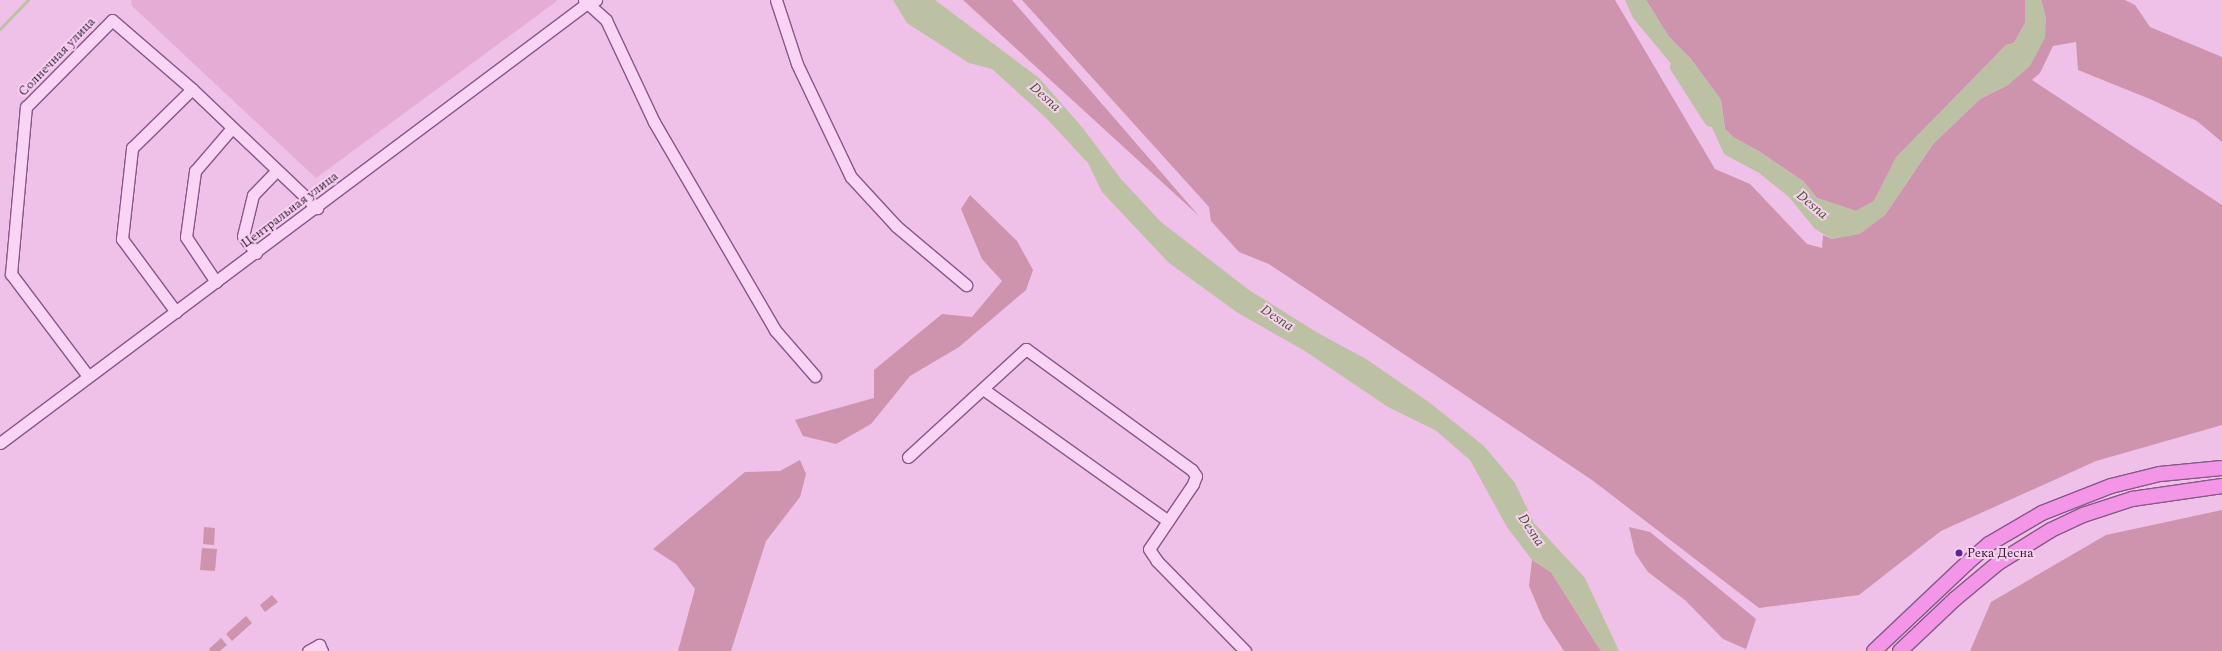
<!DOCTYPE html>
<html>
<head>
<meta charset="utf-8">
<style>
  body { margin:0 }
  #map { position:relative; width:2222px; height:651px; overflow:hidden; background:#efc0e8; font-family:Spectral,serif }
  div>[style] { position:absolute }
  .farmland>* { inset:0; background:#e5add5 }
  .green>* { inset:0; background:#ce94ad }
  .water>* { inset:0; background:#bdc1a3 }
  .stream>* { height:2.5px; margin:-1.25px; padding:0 1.25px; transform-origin:1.25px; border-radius:1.25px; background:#bdc1a3 }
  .river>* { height:14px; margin:-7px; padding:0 7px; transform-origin:7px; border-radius:7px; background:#bdc1a3 }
  .roads { filter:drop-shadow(1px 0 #885789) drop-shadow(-1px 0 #885789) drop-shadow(0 1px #885789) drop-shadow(0 -1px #885789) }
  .minor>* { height:11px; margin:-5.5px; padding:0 5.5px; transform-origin:5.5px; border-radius:5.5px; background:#fad4f4 }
  .major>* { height:14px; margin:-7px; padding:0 7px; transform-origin:7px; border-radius:7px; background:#f496e8 }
  .dots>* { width:11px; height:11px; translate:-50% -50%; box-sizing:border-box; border:2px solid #f7d0f0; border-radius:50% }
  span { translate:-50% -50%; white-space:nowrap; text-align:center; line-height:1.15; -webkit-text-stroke:4px #f7d0f0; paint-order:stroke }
  .street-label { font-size:13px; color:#361c38 }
  .poi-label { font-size:13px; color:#361c38 }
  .left { translate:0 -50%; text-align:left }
  .water-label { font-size:14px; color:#47582b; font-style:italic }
</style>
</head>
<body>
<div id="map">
  <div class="farmland">
    <i style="clip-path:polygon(131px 0,556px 0,557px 1px,316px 178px,132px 6px)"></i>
  </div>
  <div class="green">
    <i style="clip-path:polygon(963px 0,1012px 0,1199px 216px)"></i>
    <i style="clip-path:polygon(1022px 0,1615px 0,1715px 169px,1750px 184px,1807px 244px,1822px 248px,1823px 235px,1832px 239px,1885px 215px,1933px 144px,1980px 99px,2008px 85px,2046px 18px,2041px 0,2125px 0,2135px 5px,2150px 27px,2222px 57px,2222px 142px,2197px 121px,2150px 99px,2078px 70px,2076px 42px,2053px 46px,2040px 73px,2032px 80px,2222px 205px,2222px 425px,2096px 461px,1941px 531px,1859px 595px,1759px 608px,1592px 480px,1269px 264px,1239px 252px,1211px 221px,1209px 207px)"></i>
    <i style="clip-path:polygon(1646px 0,2025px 0,2026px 4px,2025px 23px,2014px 43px,2006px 45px,1897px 157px,1874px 201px,1856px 211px,1817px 198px,1803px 181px,1760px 152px,1733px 137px,1725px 129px,1721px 100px,1691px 59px,1669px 37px)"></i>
    <i style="clip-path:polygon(970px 195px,1017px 241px,1033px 270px,1026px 290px,959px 347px,910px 376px,871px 424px,836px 444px,803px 436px,795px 420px,874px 398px,874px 370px,942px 314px,972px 317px,1002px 281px,982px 259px,961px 209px)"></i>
    <i style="clip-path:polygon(800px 460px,806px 474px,800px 497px,766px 541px,731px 651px,678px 651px,695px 589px,676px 564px,653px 549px,745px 472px,780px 471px)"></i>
    <i style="clip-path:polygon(2222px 510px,2222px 651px,1970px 651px,1991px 602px,2106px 535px)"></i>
    <i style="clip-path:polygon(204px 527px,215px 528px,214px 545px,203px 544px)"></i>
    <i style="clip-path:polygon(1629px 527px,1650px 532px,1756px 619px,1746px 649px,1723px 639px,1686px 601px,1648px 572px,1635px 553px)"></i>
    <i style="clip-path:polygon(202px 548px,217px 549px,215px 571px,200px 570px)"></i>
    <i style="clip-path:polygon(1532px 560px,1551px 572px,1601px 651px,1564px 651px,1543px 619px,1529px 586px)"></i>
    <i style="clip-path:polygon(272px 595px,278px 602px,265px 612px,260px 605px)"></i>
    <i style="clip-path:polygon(246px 616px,252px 623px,232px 641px,226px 634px)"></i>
    <i style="clip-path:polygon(221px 638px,227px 645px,220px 651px,210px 651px,209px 649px)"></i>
  </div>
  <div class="water">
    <i style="clip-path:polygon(893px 0,935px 0,1039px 78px,1082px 127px,1121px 179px,1161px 222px,1249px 290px,1318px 333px,1366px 359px,1430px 403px,1484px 446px,1515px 483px,1534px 523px,1585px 578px,1619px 651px,1601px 651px,1551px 572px,1532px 560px,1507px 527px,1470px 460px,1435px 430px,1388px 407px,1305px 351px,1238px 313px,1169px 263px,1102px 192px,1088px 163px,1046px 118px,992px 69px,969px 63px,907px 23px)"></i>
    <i style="clip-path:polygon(1625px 0,1646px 0,1669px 37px,1691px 59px,1721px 100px,1725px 129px,1733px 137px,1760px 152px,1803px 181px,1817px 198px,1856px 211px,1874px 201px,1896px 157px,2006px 45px,2014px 43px,2025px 23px,2025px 0,2041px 0,2046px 18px,2045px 38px,2030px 66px,2008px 85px,1980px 99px,1933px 144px,1885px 215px,1860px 234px,1832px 239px,1815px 229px,1789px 197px,1759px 173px,1724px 154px,1698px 96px,1633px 18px)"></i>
  </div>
  <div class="stream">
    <i style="left:0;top:29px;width:40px;rotate:-46deg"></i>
  </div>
  <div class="river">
    <i style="left:1677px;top:67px;width:63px;rotate:57.3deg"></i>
  </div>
  <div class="roads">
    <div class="minor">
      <i style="left:584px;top:0;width:30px;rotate:42deg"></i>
      <i style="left:606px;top:20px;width:113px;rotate:64.8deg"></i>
      <i style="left:654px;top:122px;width:241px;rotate:59.8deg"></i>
      <i style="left:775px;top:330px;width:61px;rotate:49deg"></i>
      <i style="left:776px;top:0;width:67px;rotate:71.8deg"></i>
      <i style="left:797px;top:64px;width:125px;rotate:64.5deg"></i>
      <i style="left:851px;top:177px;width:67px;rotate:47.4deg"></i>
      <i style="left:896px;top:226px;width:92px;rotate:40.1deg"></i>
      <i style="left:256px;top:253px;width:21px;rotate:-127deg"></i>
      <i style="left:243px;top:236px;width:42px;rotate:-76.3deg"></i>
      <i style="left:253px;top:195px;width:33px;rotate:-46deg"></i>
      <i style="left:216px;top:282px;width:54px;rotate:-123.7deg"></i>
      <i style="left:186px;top:237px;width:67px;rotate:-82.2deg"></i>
      <i style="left:195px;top:171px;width:57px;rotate:-49.3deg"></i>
      <i style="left:176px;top:312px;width:91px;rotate:-126.5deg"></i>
      <i style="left:122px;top:239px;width:92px;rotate:-83.7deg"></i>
      <i style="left:132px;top:148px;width:84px;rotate:-44.5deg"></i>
      <i style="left:88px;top:376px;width:128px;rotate:-127deg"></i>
      <i style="left:11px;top:274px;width:168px;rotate:-84.9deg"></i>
      <i style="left:26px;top:107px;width:122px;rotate:-45.3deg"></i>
      <i style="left:112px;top:20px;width:106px;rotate:40.8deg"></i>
      <i style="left:192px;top:89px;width:173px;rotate:43.6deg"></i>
      <i style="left:983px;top:389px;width:227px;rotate:35.5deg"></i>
      <i style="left:0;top:443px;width:732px;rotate:-36.84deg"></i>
      <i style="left:586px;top:4px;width:11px;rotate:-22deg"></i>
      <i style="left:908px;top:457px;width:160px;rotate:-42.5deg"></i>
      <i style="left:1026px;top:349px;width:205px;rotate:36.1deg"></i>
      <i style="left:1192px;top:470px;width:7px;rotate:56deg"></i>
      <i style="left:1196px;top:476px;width:9px;rotate:111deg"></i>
      <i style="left:1193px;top:484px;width:78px;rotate:124.1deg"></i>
      <i style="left:1149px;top:549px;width:14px;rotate:56deg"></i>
      <i style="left:1157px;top:561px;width:126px;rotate:45.6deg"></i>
      <i style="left:308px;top:651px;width:13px;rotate:-29deg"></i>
      <i style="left:319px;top:645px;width:7px;rotate:63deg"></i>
    </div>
    <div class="major">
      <i style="left:1874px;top:651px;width:128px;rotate:-43.4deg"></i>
      <i style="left:1967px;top:563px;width:29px;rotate:-41deg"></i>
      <i style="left:1989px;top:544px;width:61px;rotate:-30.3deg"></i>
      <i style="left:2042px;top:513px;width:74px;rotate:-21.4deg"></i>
      <i style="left:2111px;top:486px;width:50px;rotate:-13.8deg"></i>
      <i style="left:2160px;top:474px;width:62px;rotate:-5.5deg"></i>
      <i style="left:1900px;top:651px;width:76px;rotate:-43.4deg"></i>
      <i style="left:1955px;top:599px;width:56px;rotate:-39.9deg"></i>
      <i style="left:1998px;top:563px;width:62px;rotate:-31.9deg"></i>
      <i style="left:2051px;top:530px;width:35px;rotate:-25deg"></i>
      <i style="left:2083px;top:515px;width:52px;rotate:-18.1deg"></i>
      <i style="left:2132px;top:499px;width:91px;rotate:-8.2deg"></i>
    </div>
  </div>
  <div class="dots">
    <i style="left:1959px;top:553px;background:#59259a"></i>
  </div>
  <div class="street-label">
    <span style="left:57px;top:57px;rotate:-46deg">Солнечная улица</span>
    <span style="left:290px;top:210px;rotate:-37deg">Центральная улица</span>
  </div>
  <div class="poi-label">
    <span class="left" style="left:1967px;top:553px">Река Десна</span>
  </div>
  <div class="water-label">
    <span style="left:1045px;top:97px;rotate:42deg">Desna</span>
    <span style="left:1812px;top:205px;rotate:40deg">Desna</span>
    <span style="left:1277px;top:318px;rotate:33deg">Desna</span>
    <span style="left:1531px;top:530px;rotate:56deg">Desna</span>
  </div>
</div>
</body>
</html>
